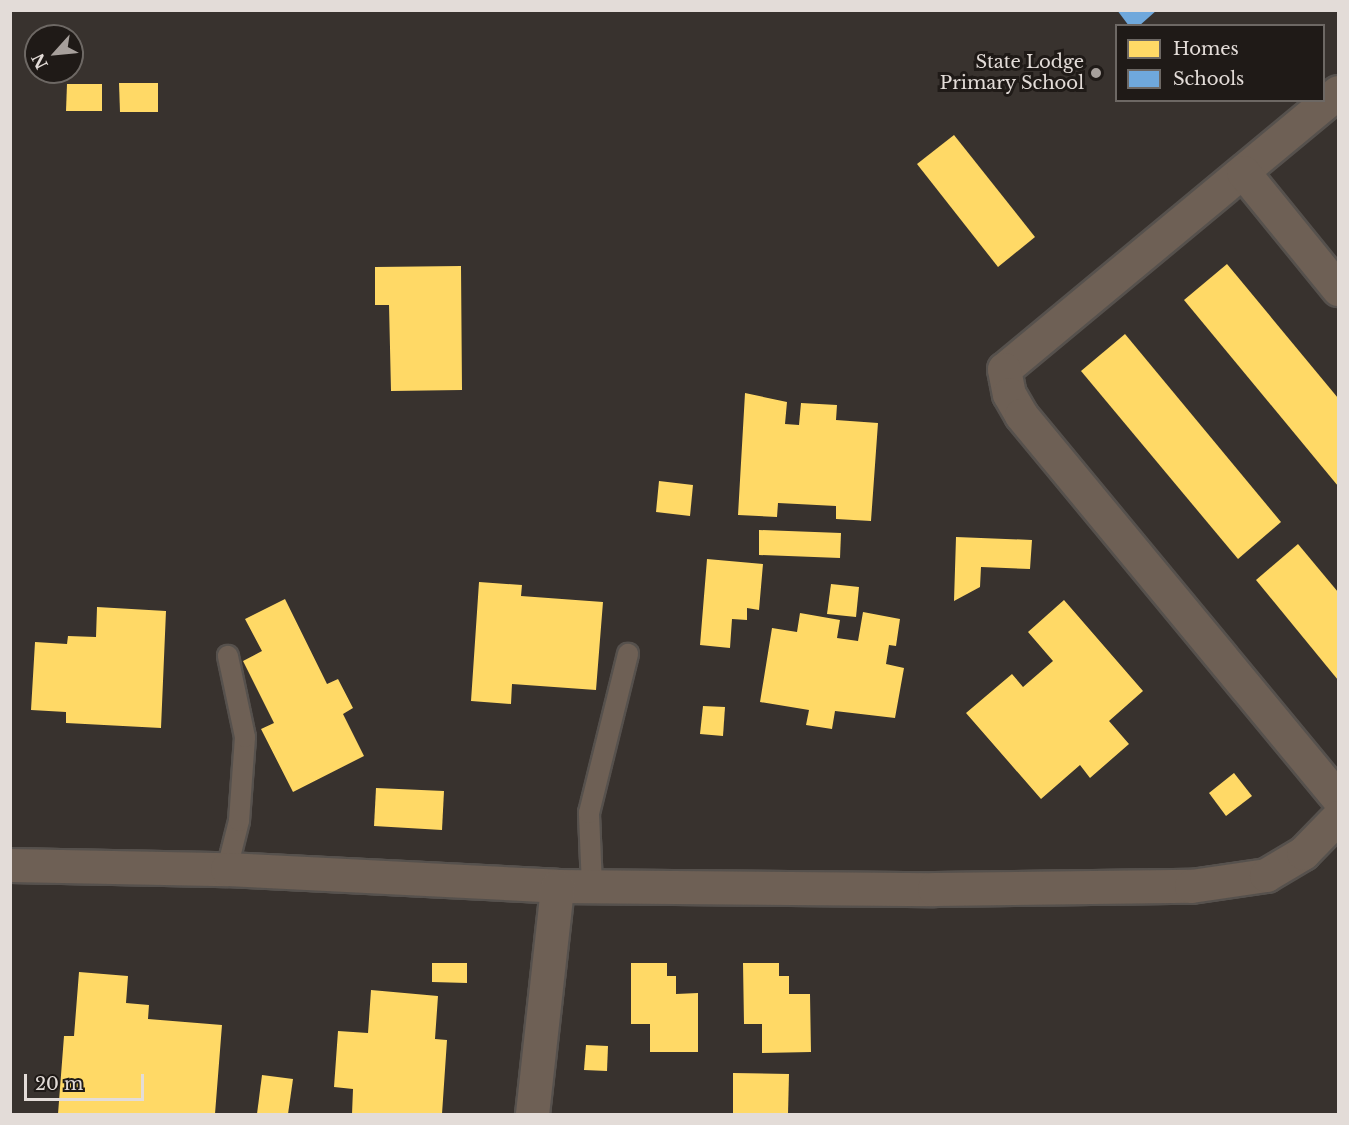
<!DOCTYPE html>
<html>
<head>
<meta charset="utf-8">
<style>
  body { margin:0 }
  #map { position:relative; width:1349px; height:1125px; overflow:hidden; background:#38322e; font-family:"Libre Baskerville",serif }
  div>[style] { position:absolute }
  .homes>* { inset:0; background:#ffd966 }
  .schools>* { inset:0; background:#6fa8dc }
  .roads { filter:drop-shadow(2px 0 #56514d) drop-shadow(-2px 0 #56514d) drop-shadow(0 2px #56514d) drop-shadow(0 -2px #56514d) }
  .service>* { height:20px; margin:-10px; padding:0 10px; transform-origin:10px; border-radius:10px; background:#6e6055 }
  .minor>* { height:33px; margin:-16.5px; padding:0 16.5px; transform-origin:16.5px; border-radius:16.5px; background:#6e6055 }
  .dots>* { width:16px; height:16px; translate:-50% -50%; box-sizing:border-box; border:3px solid #1f1a17; border-radius:50% }
  span { translate:-50% -50%; white-space:nowrap; text-align:center; line-height:1.15; -webkit-text-stroke:6px #1f1a17; paint-order:stroke }
  .poi-label { font-size:18px; color:#e3dcd8 }
  .right { translate:-100% -50%; text-align:right }
  .frame { position:absolute; inset:0; border:12px solid #e3dcd8; pointer-events:none }
  .legend { position:absolute; left:1115px; top:24px; width:210px; height:78px; box-sizing:border-box; background:#1f1a17; border:2px solid #6d6864; margin:0; padding:8px 10px; list-style:none; font-size:18px; color:#e3dcd8 }
  .legend li { display:flex; align-items:center; gap:12px; height:30px }
  .legend b { width:30px; border:2px solid #6d6864 }
  .north { position:absolute; left:24px; top:24px; width:60px; height:60px; box-sizing:border-box; background:#1f1a17; border:2px solid #6d6864; border-radius:50%; rotate:243deg; font-size:16px; font-weight:700; line-height:24px; text-align:center; color:#e3dcd8 }
  .north::after { content:''; display:block; margin:auto; width:21px; height:27px; background:#a7a09c; clip-path:polygon(50% 0,100% 100%,50% 72%,0 100%) }
  .scale { position:absolute; left:24px; top:1074px; width:120px; height:27px; box-sizing:border-box; border:3px solid #e3dcd8; border-top:0; padding-left:8px; font-size:18px; line-height:21px; white-space:nowrap; color:#e3dcd8; -webkit-text-stroke:4px #1f1a17; paint-order:stroke }
</style>
</head>
<body>
<div id="map">
  <div class="homes">
    <i style="clip-path:polygon(119px 83px,158px 83px,158px 112px,120px 112px)"></i>
    <i style="clip-path:polygon(67px 84px,102px 84px,102px 111px,66px 111px)"></i>
    <i style="clip-path:polygon(954px 135px,1035px 237px,998px 267px,917px 164px)"></i>
    <i style="clip-path:polygon(1227px 264px,1338px 398px,1338px 486px,1184px 300px)"></i>
    <i style="clip-path:polygon(461px 266px,462px 390px,391px 391px,389px 305px,375px 305px,375px 267px)"></i>
    <i style="clip-path:polygon(1125px 334px,1281px 522px,1238px 559px,1081px 371px)"></i>
    <i style="clip-path:polygon(745px 393px,787px 402px,785px 424px,799px 425px,801px 403px,837px 405px,836px 420px,878px 423px,871px 521px,836px 519px,836px 506px,778px 503px,777px 517px,738px 515px)"></i>
    <i style="clip-path:polygon(659px 481px,693px 485px,690px 516px,656px 512px)"></i>
    <i style="clip-path:polygon(759px 530px,841px 533px,840px 558px,759px 555px)"></i>
    <i style="clip-path:polygon(956px 537px,1032px 540px,1030px 569px,981px 567px,980px 587px,954px 601px)"></i>
    <i style="clip-path:polygon(1298px 544px,1338px 592px,1338px 680px,1256px 580px)"></i>
    <i style="clip-path:polygon(707px 559px,763px 564px,759px 610px,747px 608px,747px 620px,732px 619px,730px 648px,700px 645px)"></i>
    <i style="clip-path:polygon(479px 582px,522px 585px,521px 596px,603px 602px,596px 690px,512px 684px,511px 704px,471px 701px)"></i>
    <i style="clip-path:polygon(831px 584px,859px 587px,856px 617px,827px 614px)"></i>
    <i style="clip-path:polygon(285px 599px,327px 684px,338px 679px,353px 708px,343px 714px,364px 756px,293px 792px,261px 729px,274px 723px,243px 661px,262px 651px,245px 619px)"></i>
    <i style="clip-path:polygon(1064px 600px,1143px 691px,1109px 721px,1129px 744px,1090px 778px,1080px 765px,1041px 799px,966px 713px,1012px 674px,1023px 687px,1053px 661px,1028px 632px)"></i>
    <i style="clip-path:polygon(97px 607px,166px 611px,161px 728px,66px 723px,66px 712px,31px 710px,35px 642px,67px 644px,68px 636px,96px 637px)"></i>
    <i style="clip-path:polygon(863px 612px,900px 619px,896px 646px,889px 645px,886px 664px,904px 668px,895px 718px,835px 711px,832px 729px,806px 725px,809px 710px,760px 702px,772px 628px,797px 632px,800px 613px,840px 620px,837px 638px,858px 641px)"></i>
    <i style="clip-path:polygon(703px 706px,725px 707px,723px 736px,700px 734px)"></i>
    <i style="clip-path:polygon(1234px 773px,1252px 796px,1226px 816px,1209px 793px)"></i>
    <i style="clip-path:polygon(376px 788px,444px 791px,442px 830px,374px 826px)"></i>
    <i style="clip-path:polygon(432px 963px,467px 963px,467px 983px,432px 982px)"></i>
    <i style="clip-path:polygon(631px 963px,667px 963px,667px 976px,676px 976px,676px 994px,698px 993px,698px 1052px,650px 1052px,650px 1024px,631px 1024px)"></i>
    <i style="clip-path:polygon(743px 963px,779px 963px,779px 976px,789px 976px,789px 994px,810px 994px,811px 1052px,762px 1053px,762px 1024px,744px 1024px)"></i>
    <i style="clip-path:polygon(79px 972px,128px 976px,126px 1003px,149px 1005px,148px 1019px,222px 1025px,215px 1114px,58px 1114px,64px 1036px,74px 1036px)"></i>
    <i style="clip-path:polygon(371px 990px,438px 996px,435px 1039px,447px 1040px,442px 1114px,352px 1114px,353px 1089px,334px 1087px,338px 1031px,368px 1033px)"></i>
    <i style="clip-path:polygon(586px 1045px,608px 1046px,607px 1071px,584px 1070px)"></i>
    <i style="clip-path:polygon(733px 1073px,789px 1074px,788px 1114px,733px 1114px)"></i>
    <i style="clip-path:polygon(262px 1075px,293px 1079px,288px 1114px,257px 1114px)"></i>
  </div>
  <div class="schools">
    <i style="clip-path:polygon(1117px 10px,1157px 10px,1139px 26px,1129px 26px)"></i>
  </div>
  <div class="roads">
    <div class="service">
      <i style="left:227px;top:869px;width:49px;rotate:-76deg"></i>
      <i style="left:239px;top:821px;width:84px;rotate:-85.9deg"></i>
      <i style="left:245px;top:737px;width:83px;rotate:-101.9deg"></i>
      <i style="left:592px;top:886px;width:73px;rotate:-92.4deg"></i>
      <i style="left:589px;top:813px;width:164px;rotate:-76.2deg"></i>
    </div>
    <div class="minor">
      <i style="left:1338px;top:92px;width:434px;rotate:140.3deg"></i>
      <i style="left:1004px;top:369px;width:25px;rotate:79deg"></i>
      <i style="left:1009px;top:394px;width:24px;rotate:60deg"></i>
      <i style="left:1021px;top:415px;width:497px;rotate:50.4deg"></i>
      <i style="left:1243px;top:172px;width:151px;rotate:50.9deg"></i>
      <i style="left:10px;top:865px;width:217px;rotate:1.1deg"></i>
      <i style="left:227px;top:869px;width:330px;rotate:2.9deg"></i>
      <i style="left:557px;top:886px;width:377px;rotate:0.5deg"></i>
      <i style="left:934px;top:889px;width:257px;rotate:-0.7deg"></i>
      <i style="left:1191px;top:886px;width:76px;rotate:-8.3deg"></i>
      <i style="left:1266px;top:875px;width:43px;rotate:-30.7deg"></i>
      <i style="left:1303px;top:853px;width:50px;rotate:-45.8deg"></i>
      <i style="left:532px;top:1114px;width:229px;rotate:-83.7deg"></i>
    </div>
  </div>
  <div class="dots">
    <i style="left:1096px;top:73px;background:#a7a09c"></i>
  </div>
  <div class="poi-label">
    <span class="right" style="left:1084px;top:73px">State Lodge<br>Primary School</span>
  </div>
  <div class="frame"></div>
  <ul class="legend">
  <li><b style="height:16px;background:#ffd966"></b>Homes</li>
  <li><b style="height:16px;background:#6fa8dc"></b>Schools</li>
  </ul>
  <div class="north">N</div>
  <div class="scale">20 m</div>
</div>
</body>
</html>
